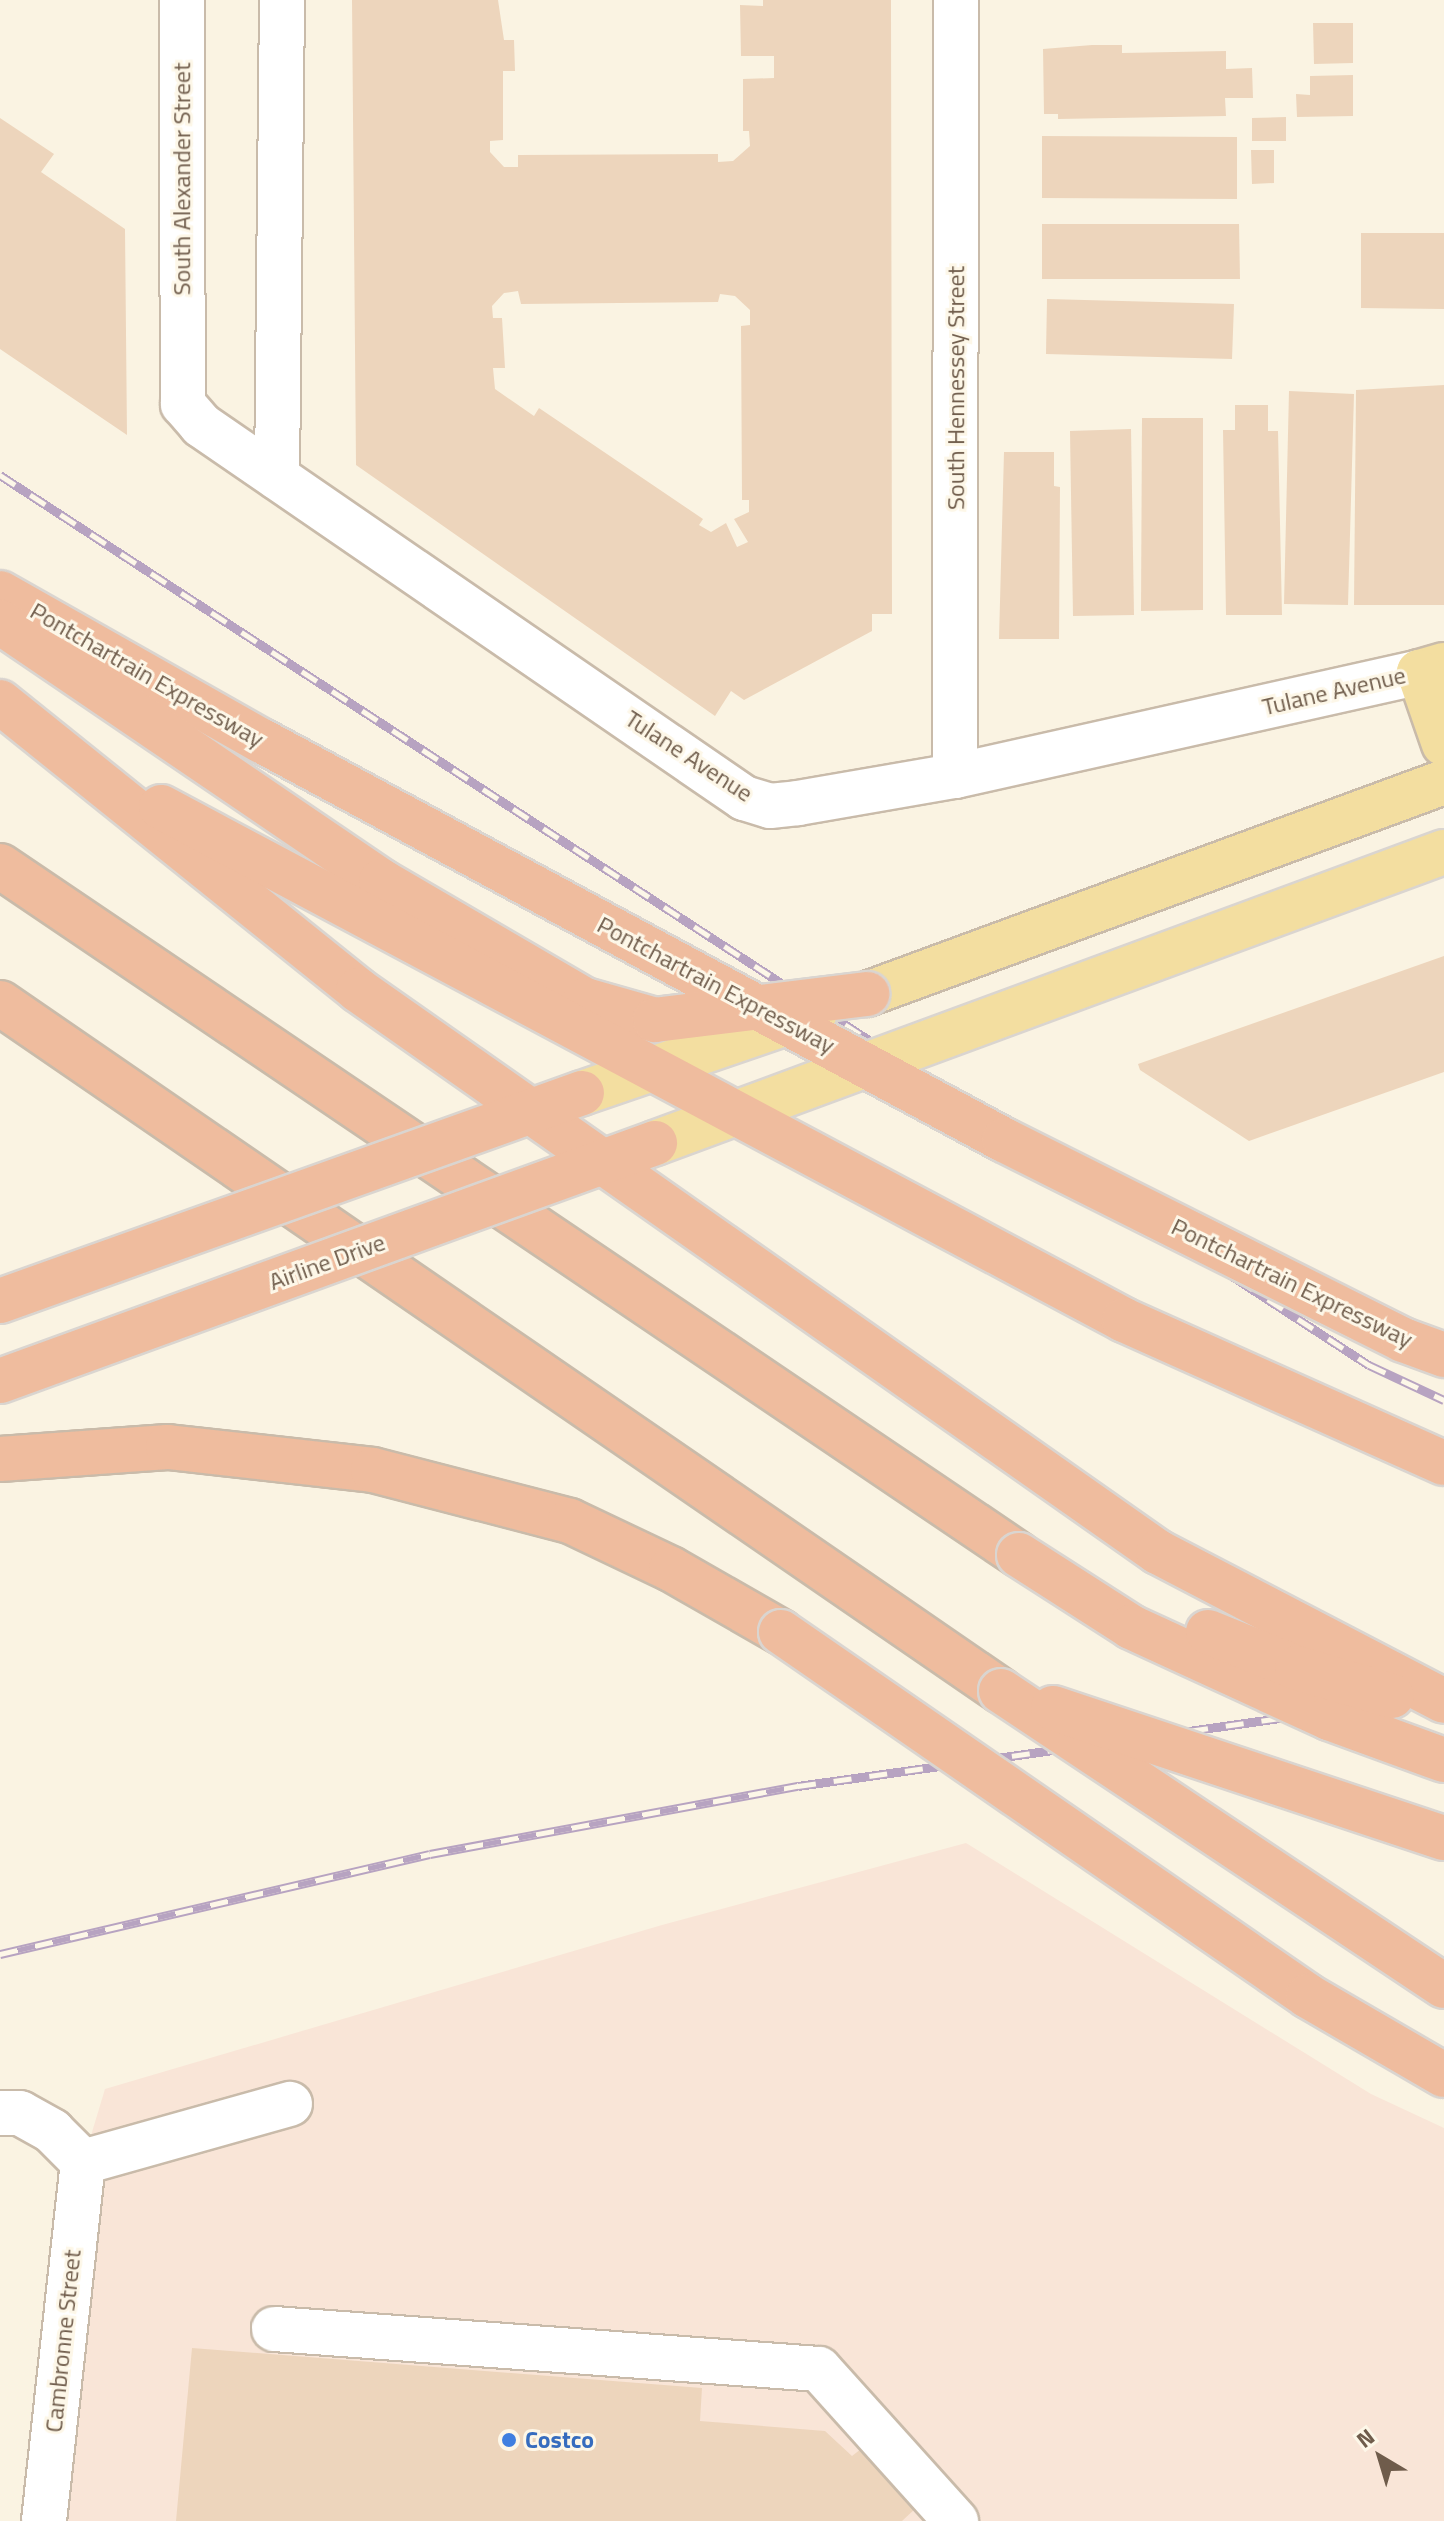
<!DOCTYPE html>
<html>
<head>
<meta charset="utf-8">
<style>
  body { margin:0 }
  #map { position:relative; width:1444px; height:2521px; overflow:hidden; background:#faf3e2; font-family:"Titillium Web",sans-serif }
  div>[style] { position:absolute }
  .commercial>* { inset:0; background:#f9e5d7 }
  .building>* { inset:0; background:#edd5bc }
  .roads { filter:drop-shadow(2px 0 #c9bbaa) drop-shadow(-2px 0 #c9bbaa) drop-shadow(0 2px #c9bbaa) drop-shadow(0 -2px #c9bbaa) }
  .minor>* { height:44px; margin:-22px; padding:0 22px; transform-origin:22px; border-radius:22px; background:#fff }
  .major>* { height:44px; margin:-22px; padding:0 22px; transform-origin:22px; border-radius:22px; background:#f3dea0 }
  .highway>* { height:44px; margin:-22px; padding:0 22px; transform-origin:22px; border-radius:22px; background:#efbc9e }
  .rail>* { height:9px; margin-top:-4.5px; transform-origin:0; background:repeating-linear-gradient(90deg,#fdf7e8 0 18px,#b7a3c1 0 36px); box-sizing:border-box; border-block:2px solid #b7a3c1 }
  .bridges { filter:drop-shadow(2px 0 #dad5d0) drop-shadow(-2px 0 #dad5d0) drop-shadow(0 2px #dad5d0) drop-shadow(0 -2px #dad5d0) }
  .major-bridge>* { height:44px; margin:-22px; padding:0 22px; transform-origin:22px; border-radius:22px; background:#f3dea0 }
  .highway-bridge>* { height:44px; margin:-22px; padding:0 22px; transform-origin:22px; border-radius:22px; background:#efbc9e }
  .dots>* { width:22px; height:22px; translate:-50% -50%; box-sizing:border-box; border:4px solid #fdf7e8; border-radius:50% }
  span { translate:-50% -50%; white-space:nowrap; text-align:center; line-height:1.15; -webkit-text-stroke:6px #fdf7e8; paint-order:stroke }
  .street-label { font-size:24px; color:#6f5c4b }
  .shop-label { font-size:24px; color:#366cbe; font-weight:700 }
  .left { translate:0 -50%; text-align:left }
  .north { position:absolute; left:1340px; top:2417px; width:80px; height:80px; -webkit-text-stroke:6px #fdf7e8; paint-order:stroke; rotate:322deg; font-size:22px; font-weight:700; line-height:32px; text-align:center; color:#6f5c4b }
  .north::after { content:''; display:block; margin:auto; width:28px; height:36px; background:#6f5c4b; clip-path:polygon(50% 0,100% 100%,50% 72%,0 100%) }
</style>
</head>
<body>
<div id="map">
  <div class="commercial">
    <i style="clip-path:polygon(966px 1843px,1371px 2094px,1444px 2128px,1444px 2521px,44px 2521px,83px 2162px,105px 2089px,662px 1925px)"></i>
  </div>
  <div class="building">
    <i style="clip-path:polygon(evenodd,352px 0,498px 0,504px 40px,514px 40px,515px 71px,503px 71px,503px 140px,490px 141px,490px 152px,504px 167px,518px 167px,518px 155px,718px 154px,718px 162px,733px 161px,750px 146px,749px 131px,743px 131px,743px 79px,774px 78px,774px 56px,741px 56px,740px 5px,763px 6px,763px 0,891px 0,892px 614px,872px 614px,872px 631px,744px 700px,731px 691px,715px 716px,356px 465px,352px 0,518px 291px,521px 304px,718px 302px,720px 294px,735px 296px,750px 310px,750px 325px,741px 326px,742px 500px,749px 500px,749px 512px,734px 519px,748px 542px,737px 547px,726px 523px,711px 532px,699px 525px,703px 519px,539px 408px,534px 416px,495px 389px,493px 368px,505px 368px,502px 318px,493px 318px,492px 306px,504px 293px,518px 291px)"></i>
    <i style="clip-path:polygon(1313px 23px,1353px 23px,1353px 63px,1314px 64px)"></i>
    <i style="clip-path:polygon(1092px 45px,1122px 45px,1122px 53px,1226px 51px,1226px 69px,1252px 68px,1253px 98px,1225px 98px,1226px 116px,1058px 119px,1058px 114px,1044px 114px,1043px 49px)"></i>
    <i style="clip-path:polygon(1353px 75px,1353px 116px,1297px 117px,1296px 94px,1310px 95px,1310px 76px)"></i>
    <i style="clip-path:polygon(1286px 117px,1286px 141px,1252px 141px,1252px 118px)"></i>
    <i style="clip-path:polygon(0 118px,54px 154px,41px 172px,125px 229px,127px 435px,0 349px)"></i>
    <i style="clip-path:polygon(1042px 136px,1237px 137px,1237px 199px,1042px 198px)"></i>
    <i style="clip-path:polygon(1251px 150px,1274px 150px,1274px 183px,1252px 184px)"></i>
    <i style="clip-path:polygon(1042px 224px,1239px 224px,1240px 279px,1042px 279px)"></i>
    <i style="clip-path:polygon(1361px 233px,1444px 233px,1444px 309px,1361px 308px)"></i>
    <i style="clip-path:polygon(1047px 299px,1234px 304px,1232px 359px,1046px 354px)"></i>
    <i style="clip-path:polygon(1444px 385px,1444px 605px,1354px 605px,1356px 390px)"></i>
    <i style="clip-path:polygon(1289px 391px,1354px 394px,1348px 605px,1284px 604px)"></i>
    <i style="clip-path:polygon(1235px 405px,1268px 405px,1268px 431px,1278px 431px,1282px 615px,1226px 615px,1223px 430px,1235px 430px)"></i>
    <i style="clip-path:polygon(1142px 418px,1203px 418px,1203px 610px,1141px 611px)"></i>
    <i style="clip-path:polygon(1131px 429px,1134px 615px,1073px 616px,1070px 431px)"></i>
    <i style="clip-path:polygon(1004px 452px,1054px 452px,1054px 486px,1060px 487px,1059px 639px,999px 639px)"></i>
    <i style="clip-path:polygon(1444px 956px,1444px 1072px,1249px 1141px,1140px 1070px,1138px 1064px)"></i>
    <i style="clip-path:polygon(192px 2348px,702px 2388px,700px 2421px,825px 2431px,852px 2456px,861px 2449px,916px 2508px,902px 2521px,176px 2521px)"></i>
  </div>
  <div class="roads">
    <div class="minor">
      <i style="left:182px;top:0;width:404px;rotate:89.9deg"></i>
      <i style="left:183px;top:404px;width:28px;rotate:49deg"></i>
      <i style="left:201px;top:425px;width:659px;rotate:34.49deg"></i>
      <i style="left:744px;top:798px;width:27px;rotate:17deg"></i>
      <i style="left:770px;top:806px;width:28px;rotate:-6deg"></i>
      <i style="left:798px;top:803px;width:159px;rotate:-9.8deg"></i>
      <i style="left:955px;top:776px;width:476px;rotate:-12.6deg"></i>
      <i style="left:277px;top:477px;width:477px;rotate:-89.4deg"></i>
      <i style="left:955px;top:776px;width:776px;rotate:-89.93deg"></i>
      <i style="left:0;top:2113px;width:20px"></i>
      <i style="left:20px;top:2113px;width:37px;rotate:29deg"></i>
      <i style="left:52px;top:2131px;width:44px;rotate:45deg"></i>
      <i style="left:83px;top:2162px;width:215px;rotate:-15.7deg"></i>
      <i style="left:274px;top:2329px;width:546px;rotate:4.2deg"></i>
      <i style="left:819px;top:2369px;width:205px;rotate:48deg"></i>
      <i style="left:44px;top:2521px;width:361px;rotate:-83.8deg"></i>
    </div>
    <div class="major">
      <i style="left:1444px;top:665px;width:26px;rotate:164deg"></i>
      <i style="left:1419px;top:672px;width:76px;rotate:70.9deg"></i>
      <i style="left:867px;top:994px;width:615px;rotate:-20.17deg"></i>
    </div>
    <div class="highway">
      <i style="left:0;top:866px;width:1230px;rotate:34.06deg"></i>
      <i style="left:0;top:1003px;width:1215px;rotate:34.5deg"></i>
      <i style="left:0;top:1459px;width:168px;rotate:-4.1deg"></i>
      <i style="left:168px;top:1447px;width:206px;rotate:6.4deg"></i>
      <i style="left:373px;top:1470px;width:203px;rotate:14.5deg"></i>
      <i style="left:570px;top:1521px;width:112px;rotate:25.4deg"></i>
      <i style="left:671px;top:1569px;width:127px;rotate:29.8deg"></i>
    </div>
  </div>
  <div class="rail">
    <i style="left:0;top:475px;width:1633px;rotate:33.03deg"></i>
    <i style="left:1369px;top:1365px;width:83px;rotate:25deg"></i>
    <i style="left:0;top:1954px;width:441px;rotate:-13.1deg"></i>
    <i style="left:430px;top:1854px;width:374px;rotate:-10.5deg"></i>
    <i style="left:798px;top:1786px;width:652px;rotate:-8.02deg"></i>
  </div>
  <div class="bridges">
    <div class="major-bridge">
      <i style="left:582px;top:1093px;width:246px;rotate:-18.9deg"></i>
      <i style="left:655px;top:1143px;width:841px;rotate:-20.25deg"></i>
    </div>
    <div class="highway-bridge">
      <i style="left:0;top:593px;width:301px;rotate:29.5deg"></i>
      <i style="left:262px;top:741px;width:842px;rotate:28.27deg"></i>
      <i style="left:1004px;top:1140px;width:446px;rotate:26.6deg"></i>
      <i style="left:1403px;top:1340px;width:44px;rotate:20.1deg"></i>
      <i style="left:0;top:622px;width:461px;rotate:34.2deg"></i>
      <i style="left:381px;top:881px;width:236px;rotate:30.3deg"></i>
      <i style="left:585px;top:1000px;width:73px;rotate:15.9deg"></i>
      <i style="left:655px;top:1020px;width:214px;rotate:-7deg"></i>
      <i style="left:0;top:702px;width:459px;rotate:38.8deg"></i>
      <i style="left:358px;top:990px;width:978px;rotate:35.09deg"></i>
      <i style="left:1158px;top:1552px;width:322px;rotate:27.5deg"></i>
      <i style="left:161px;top:807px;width:1091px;rotate:28.04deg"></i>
      <i style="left:1124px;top:1320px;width:350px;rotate:24.1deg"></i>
      <i style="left:0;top:1301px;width:618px;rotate:-19.67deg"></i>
      <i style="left:0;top:1381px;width:697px;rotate:-19.97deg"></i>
      <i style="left:1019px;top:1555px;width:133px;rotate:32.7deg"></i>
      <i style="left:1131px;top:1627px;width:218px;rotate:24.7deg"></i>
      <i style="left:1329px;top:1718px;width:122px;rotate:20.1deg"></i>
      <i style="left:781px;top:1632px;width:640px;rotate:34.63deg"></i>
      <i style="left:1308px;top:1996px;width:157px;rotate:30.2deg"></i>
      <i style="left:1208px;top:1632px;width:96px;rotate:22deg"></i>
      <i style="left:1297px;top:1668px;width:99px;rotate:16.4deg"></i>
      <i style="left:1001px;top:1691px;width:532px;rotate:33.66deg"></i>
      <i style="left:1053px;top:1708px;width:412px;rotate:18.4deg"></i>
    </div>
  </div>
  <div class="dots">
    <i style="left:509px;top:2440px;background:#3f7fe0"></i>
  </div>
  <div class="street-label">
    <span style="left:182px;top:179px;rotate:-90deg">South Alexander Street</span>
    <span style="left:956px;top:388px;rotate:-90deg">South Hennessey Street</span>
    <span style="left:147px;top:675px;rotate:30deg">Pontchartrain Expressway</span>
    <span style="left:1334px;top:691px;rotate:-13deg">Tulane Avenue</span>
    <span style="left:689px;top:756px;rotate:33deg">Tulane Avenue</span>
    <span style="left:716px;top:985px;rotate:28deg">Pontchartrain Expressway</span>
    <span style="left:327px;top:1262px;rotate:-20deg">Airline Drive</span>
    <span style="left:1292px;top:1283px;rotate:26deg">Pontchartrain Expressway</span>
    <span style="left:63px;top:2341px;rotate:-84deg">Cambronne Street</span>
  </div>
  <div class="shop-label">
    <span class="left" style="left:525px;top:2440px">Costco</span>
  </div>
  <div class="north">N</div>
</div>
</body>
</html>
